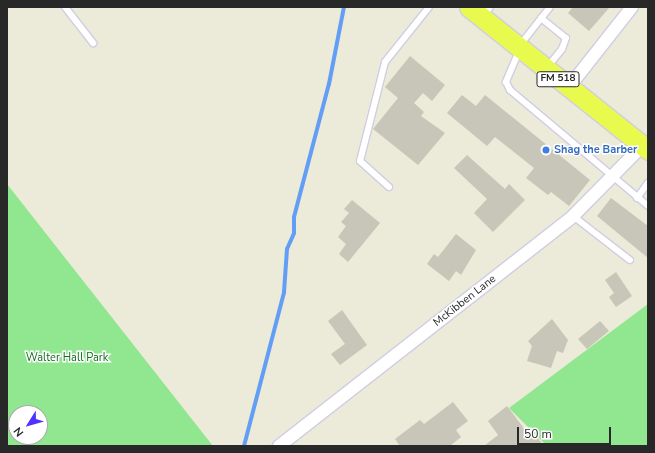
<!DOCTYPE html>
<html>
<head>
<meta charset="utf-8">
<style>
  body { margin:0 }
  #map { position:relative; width:655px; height:453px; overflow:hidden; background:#ecead8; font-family:"Nunito Sans",sans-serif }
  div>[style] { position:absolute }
  .green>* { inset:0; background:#91e790 }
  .stream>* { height:4px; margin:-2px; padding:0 2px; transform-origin:2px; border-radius:2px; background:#639ef6 }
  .building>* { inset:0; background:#c7c6b8 }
  .roads { filter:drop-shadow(1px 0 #d1cde3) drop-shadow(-1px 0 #d1cde3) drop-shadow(0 1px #d1cde3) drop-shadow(0 -1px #d1cde3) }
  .lane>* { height:6px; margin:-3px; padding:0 3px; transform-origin:3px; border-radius:3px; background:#fff }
  .street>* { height:12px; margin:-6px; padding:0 6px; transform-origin:6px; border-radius:6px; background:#fff }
  .primary>* { height:19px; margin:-9.5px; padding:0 9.5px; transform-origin:9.5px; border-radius:9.5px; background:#e9fa4f }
  .dots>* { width:11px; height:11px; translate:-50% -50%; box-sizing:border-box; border:2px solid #fff; border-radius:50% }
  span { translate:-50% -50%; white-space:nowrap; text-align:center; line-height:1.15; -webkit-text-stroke:3px #fff; paint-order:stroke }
  .shield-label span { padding:1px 3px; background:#fff; border:1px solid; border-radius:3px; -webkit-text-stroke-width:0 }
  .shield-label { font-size:10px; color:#282828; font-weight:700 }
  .shop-label { font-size:11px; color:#366cbe; font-weight:700 }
  .left { translate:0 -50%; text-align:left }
  .street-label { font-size:11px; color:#282828 }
  .park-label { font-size:11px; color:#14691f }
  .frame { position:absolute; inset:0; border:8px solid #282828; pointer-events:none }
  .north { position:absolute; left:8px; top:405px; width:40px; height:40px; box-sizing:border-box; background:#fff; border:1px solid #a9a9a9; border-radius:50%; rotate:233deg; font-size:11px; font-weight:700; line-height:16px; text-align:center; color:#282828 }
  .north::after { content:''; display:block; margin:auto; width:14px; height:18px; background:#5032ff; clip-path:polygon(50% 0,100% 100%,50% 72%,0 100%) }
  .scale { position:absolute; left:517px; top:427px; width:94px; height:18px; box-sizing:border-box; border:2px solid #282828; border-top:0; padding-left:5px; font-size:12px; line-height:14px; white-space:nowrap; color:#282828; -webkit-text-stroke:3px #fff; paint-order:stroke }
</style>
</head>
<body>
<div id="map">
  <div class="green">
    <i style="clip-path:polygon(evenodd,7px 184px,213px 446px,7px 446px,7px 184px,16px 413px,40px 413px,40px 437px,16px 437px,16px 413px)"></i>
    <i style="clip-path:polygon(648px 304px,648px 446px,547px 446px,509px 408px)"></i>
  </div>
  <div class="stream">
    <i style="left:244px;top:446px;width:159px;rotate:-75.4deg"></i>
    <i style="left:284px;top:292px;width:43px;rotate:-86deg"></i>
    <i style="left:287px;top:249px;width:17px;rotate:-66deg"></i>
    <i style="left:294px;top:233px;width:16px;rotate:-90deg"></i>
    <i style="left:294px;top:217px;width:138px;rotate:-75.3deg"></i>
    <i style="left:329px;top:84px;width:78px;rotate:-79deg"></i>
  </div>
  <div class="building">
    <i style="clip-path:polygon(573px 7px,610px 7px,589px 31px,568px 13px)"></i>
    <i style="clip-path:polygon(410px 56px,445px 85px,432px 101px,423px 93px,414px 103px,424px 112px,421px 116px,445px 133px,418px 165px,373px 129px,398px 98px,385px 87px)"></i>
    <i style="clip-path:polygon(462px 95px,476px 106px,485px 95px,590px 180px,569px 206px,551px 192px,548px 195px,526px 178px,534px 168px,495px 137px,487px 146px,447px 113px)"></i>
    <i style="clip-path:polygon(467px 155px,505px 189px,509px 184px,525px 200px,493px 232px,474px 213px,487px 199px,454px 168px)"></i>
    <i style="clip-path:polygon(611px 198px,648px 226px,648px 258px,597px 216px)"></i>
    <i style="clip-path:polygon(352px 200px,380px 223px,348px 262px,339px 254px,346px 244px,338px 237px,346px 226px,341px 222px,349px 213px,344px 209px)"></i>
    <i style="clip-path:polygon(456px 234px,476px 250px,461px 275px,456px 271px,449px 281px,427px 264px,434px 254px,438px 257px)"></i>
    <i style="clip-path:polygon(616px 272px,632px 296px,616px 307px,609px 297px,614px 293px,605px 280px)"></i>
    <i style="clip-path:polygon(342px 310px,367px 345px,340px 365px,331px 354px,345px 344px,328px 321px)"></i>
    <i style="clip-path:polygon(552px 319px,568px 340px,563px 353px,557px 351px,551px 368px,527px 361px,532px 346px,528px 341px)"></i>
    <i style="clip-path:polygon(600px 321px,609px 331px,587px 349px,578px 339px)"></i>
    <i style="clip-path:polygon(453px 402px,468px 421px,456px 430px,461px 437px,450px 446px,400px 446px,395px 439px,420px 420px,424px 424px)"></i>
    <i style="clip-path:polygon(507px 406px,529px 435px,533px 432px,544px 446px,484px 446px,498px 435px,488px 421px)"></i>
  </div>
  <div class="roads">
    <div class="lane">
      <i style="left:65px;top:7px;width:46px;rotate:52.1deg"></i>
      <i style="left:483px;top:17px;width:12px;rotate:-55deg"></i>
      <i style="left:541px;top:18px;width:32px;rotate:39deg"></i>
      <i style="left:566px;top:38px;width:12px;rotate:110deg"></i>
      <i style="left:562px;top:49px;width:22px;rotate:129deg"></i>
      <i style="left:520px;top:45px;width:48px;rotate:-51.7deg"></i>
      <i style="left:519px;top:51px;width:34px;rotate:113deg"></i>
      <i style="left:506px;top:82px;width:9px;rotate:63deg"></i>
      <i style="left:510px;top:90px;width:180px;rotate:40deg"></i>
      <i style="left:389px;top:187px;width:39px;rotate:-138deg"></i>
      <i style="left:360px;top:161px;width:102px;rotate:-75.8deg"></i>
      <i style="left:385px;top:62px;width:70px;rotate:-51.3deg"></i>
      <i style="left:637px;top:198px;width:19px;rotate:-54deg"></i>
      <i style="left:573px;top:216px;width:72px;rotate:37.7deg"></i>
    </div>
    <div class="street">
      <i style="left:569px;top:87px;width:102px;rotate:-51.8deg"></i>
      <i style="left:279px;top:446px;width:373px;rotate:-38deg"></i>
      <i style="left:573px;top:216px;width:98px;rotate:-45.4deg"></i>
    </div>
    <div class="primary">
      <i style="left:469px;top:7px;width:229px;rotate:38.6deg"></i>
    </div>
  </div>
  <div class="dots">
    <i style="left:546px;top:150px;background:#3f7fe0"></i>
  </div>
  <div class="shield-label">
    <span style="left:558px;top:79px">FM 518</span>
  </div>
  <div class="shop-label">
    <span class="left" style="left:554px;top:150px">Shag the Barber</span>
  </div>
  <div class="street-label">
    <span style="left:465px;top:301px;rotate:-38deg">McKibben Lane</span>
  </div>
  <div class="park-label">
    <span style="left:67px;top:358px">Walter Hall Park</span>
  </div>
  <div class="frame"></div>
  <div class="north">N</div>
  <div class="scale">50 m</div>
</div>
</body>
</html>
